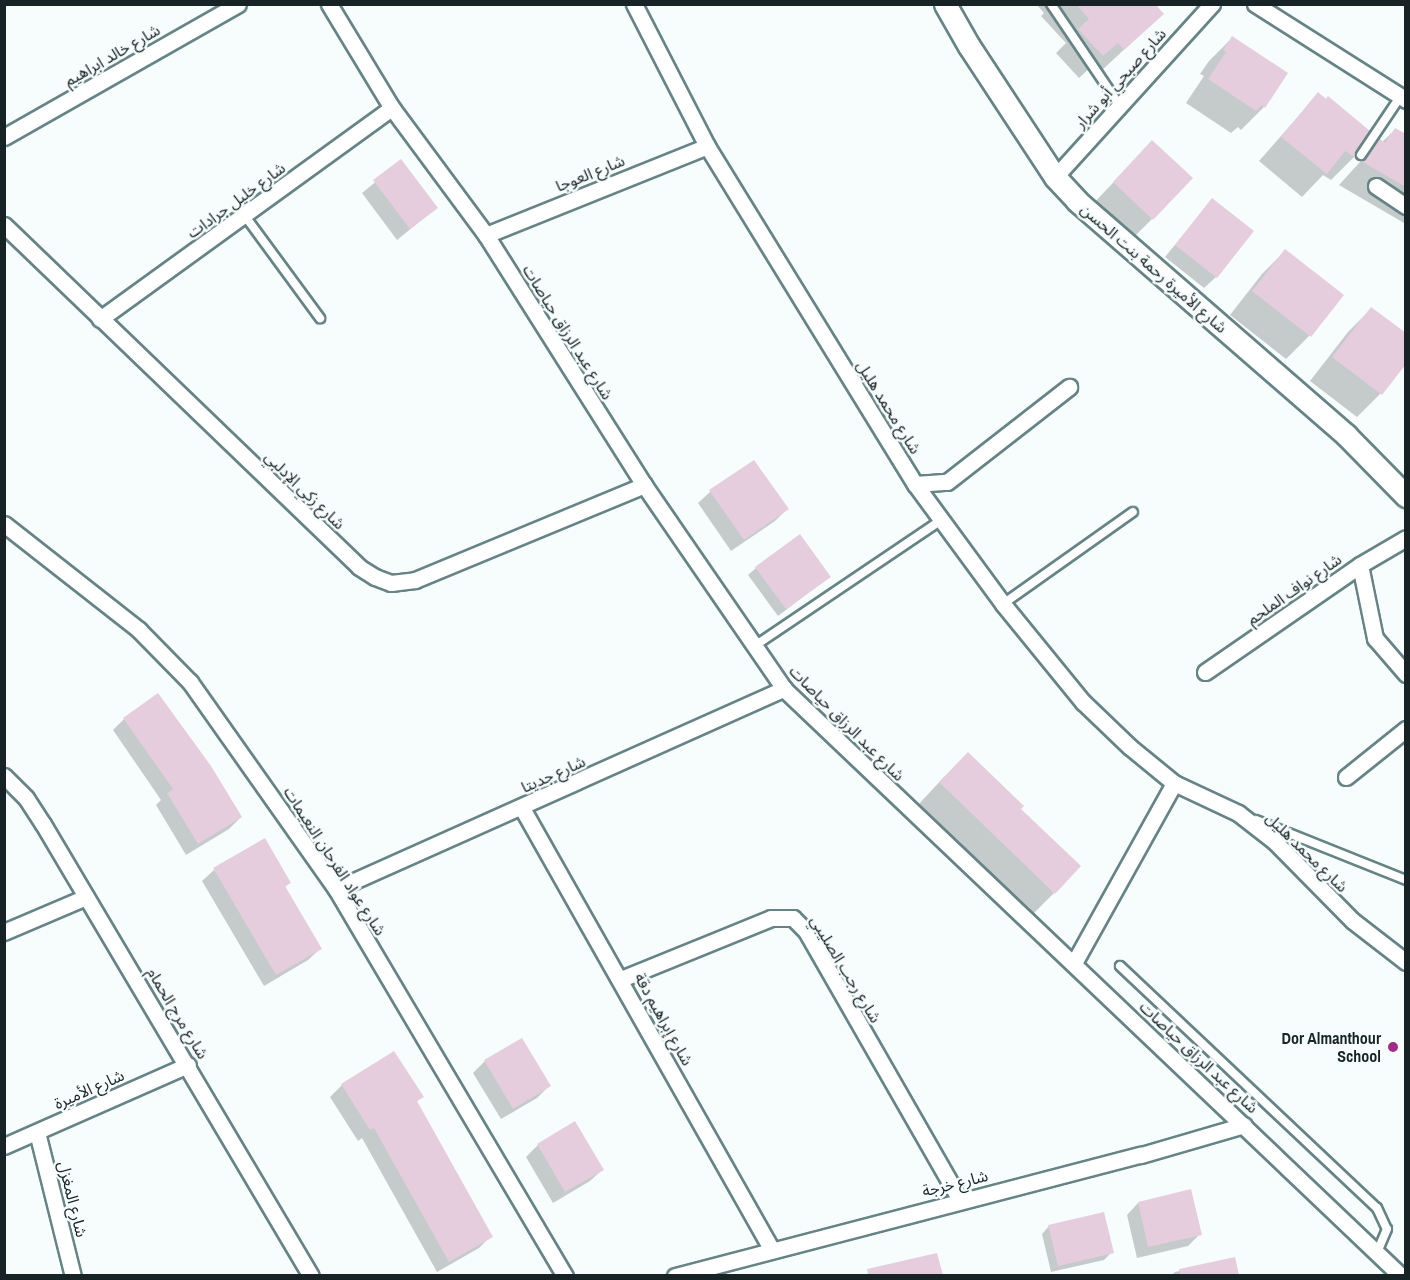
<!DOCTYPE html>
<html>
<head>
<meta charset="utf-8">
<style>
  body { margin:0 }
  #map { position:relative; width:1410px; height:1280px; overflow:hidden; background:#f7fdfd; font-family:"Archivo Narrow","Noto Sans Arabic",sans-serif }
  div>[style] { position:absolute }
  .shadow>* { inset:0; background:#0003 }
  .building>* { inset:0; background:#e5cddd }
  .roads { filter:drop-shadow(2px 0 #668486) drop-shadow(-2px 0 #668486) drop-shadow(0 2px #668486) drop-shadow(0 -2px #668486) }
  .lane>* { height:8px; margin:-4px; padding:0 4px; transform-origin:4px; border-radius:4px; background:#fff }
  .street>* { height:15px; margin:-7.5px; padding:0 7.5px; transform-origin:7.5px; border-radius:7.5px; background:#fff }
  .secondary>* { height:21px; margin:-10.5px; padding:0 10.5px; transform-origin:10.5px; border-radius:10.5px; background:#fff }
  .dots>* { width:16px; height:16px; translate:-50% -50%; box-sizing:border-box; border:3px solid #f7fdfd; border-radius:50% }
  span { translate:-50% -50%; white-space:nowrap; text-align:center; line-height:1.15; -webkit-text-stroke:5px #f7fdfd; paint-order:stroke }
  .street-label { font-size:16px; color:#172324 }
  .poi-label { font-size:16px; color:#172324; font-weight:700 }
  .right { translate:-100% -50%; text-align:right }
  .frame { position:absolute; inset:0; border:6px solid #172324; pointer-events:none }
</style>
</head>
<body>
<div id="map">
  <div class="shadow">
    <i style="clip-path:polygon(1036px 4px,1158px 4px,1156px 7px,1162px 14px,1100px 72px,1093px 65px,1079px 78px,1056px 53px,1066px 43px,1041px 16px,1044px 13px)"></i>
    <i style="clip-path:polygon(1232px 38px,1264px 107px,1241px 130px,1238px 127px,1231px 133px,1186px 103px,1204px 76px,1200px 74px,1209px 61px)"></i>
    <i style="clip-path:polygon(1318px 94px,1355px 151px,1354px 157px,1331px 180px,1323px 175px,1302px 197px,1259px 161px)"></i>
    <i style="clip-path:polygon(1395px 130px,1406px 136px,1404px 223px,1339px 185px,1380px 140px,1382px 142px)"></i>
    <i style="clip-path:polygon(401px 161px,436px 208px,397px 240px,362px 193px)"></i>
    <i style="clip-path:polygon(1129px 166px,1152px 219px,1129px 242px,1091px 206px)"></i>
    <i style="clip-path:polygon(1212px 200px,1216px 277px,1204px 288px,1165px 257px)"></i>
    <i style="clip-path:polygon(1285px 251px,1342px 295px,1309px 336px,1286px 359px,1230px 315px,1262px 274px)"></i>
    <i style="clip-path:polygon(1371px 309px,1406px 362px,1380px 394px,1357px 417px,1310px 381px,1348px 332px)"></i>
    <i style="clip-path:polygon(754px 462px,787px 509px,775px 521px,731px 551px,698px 503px,710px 492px)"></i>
    <i style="clip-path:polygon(756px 568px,829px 577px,778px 616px,748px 575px)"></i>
    <i style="clip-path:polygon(124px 719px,241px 817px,229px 829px,186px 855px,156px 805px,161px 800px,113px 730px)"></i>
    <i style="clip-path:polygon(944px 777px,1019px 809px,1054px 893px,1031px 916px,917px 806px)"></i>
    <i style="clip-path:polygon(265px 840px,289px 883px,284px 888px,320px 949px,308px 960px,264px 986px,202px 881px,214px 870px)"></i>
    <i style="clip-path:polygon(394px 1053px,422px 1097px,416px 1102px,491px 1236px,479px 1248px,437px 1272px,362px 1138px,358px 1141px,330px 1097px,342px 1085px)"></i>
    <i style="clip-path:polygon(485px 1061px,549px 1086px,537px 1098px,501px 1119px,473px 1073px)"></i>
    <i style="clip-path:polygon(538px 1145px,602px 1170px,590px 1181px,553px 1203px,526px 1157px)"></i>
    <i style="clip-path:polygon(1138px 1203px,1200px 1234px,1188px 1246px,1137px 1258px,1127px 1215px)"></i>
    <i style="clip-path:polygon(1049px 1226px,1112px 1252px,1104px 1260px,1051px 1272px,1042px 1234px)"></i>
    <i style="clip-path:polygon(936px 1255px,941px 1276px,877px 1276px,886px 1267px)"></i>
    <i style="clip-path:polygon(1234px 1259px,1237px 1276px,1171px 1276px,1175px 1272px)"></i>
  </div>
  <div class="building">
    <i style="clip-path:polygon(1076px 4px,1155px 4px,1164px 14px,1124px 50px,1118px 43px,1103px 56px,1078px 29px,1089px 19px)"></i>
    <i style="clip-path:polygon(1232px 36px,1288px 73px,1265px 108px,1262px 105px,1256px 111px,1208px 79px,1226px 52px,1223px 50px)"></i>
    <i style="clip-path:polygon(1318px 92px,1326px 99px,1328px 96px,1370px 131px,1356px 152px,1356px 158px,1345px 151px,1327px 174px,1281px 137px)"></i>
    <i style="clip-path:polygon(1395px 128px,1406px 134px,1406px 187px,1361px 161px,1379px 138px,1385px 143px)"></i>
    <i style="clip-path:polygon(1152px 140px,1193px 178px,1153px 220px,1113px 182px)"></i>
    <i style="clip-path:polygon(401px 159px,438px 208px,410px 229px,373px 180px)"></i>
    <i style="clip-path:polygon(1212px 198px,1254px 231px,1217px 278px,1175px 245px)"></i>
    <i style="clip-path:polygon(1285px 249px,1344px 295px,1311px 337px,1252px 291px)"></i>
    <i style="clip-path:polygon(1371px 307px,1406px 333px,1406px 364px,1382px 395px,1332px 357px)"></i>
    <i style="clip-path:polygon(754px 460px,789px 509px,744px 540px,709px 490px)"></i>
    <i style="clip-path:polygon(800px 534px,831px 577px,786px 609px,755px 567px)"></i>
    <i style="clip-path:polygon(158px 693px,211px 766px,242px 817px,198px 844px,167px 793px,173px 789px,123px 718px)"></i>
    <i style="clip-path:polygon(968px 752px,1024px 806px,1021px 809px,1081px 866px,1055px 894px,939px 782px)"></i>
    <i style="clip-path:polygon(265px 838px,291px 883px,285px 886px,322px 949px,276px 975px,213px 868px)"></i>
    <i style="clip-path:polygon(522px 1038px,551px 1086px,513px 1109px,484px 1060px)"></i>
    <i style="clip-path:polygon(394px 1051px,424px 1097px,417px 1101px,493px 1237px,449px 1262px,374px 1128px,370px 1130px,341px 1084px)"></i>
    <i style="clip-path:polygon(575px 1121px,604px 1170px,565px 1192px,537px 1144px)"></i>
    <i style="clip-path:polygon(1191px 1189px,1202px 1235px,1148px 1247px,1138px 1202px)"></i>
    <i style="clip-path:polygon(1104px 1212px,1114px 1253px,1058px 1266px,1048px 1225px)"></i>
    <i style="clip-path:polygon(937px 1253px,943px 1275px,868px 1275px,867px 1269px)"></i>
    <i style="clip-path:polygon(1235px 1257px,1239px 1275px,1180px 1275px,1179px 1269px)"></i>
  </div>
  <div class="roads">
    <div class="lane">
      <i style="left:1051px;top:4px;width:123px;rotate:55.9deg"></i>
      <i style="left:1361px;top:155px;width:70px;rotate:-56.1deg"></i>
      <i style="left:245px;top:216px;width:127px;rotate:53.7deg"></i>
      <i style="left:1003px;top:604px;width:159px;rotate:-35.3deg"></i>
      <i style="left:756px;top:645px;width:222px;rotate:-34deg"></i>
      <i style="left:1256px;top:820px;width:162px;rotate:21.8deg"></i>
      <i style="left:1120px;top:966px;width:353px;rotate:43.3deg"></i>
      <i style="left:1377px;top:1208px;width:23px;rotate:65deg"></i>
      <i style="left:1387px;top:1229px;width:25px;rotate:113deg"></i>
    </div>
    <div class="street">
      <i style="left:329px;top:4px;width:122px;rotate:58.8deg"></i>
      <i style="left:392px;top:108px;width:158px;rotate:53.5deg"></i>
      <i style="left:486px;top:235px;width:296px;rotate:57.7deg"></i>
      <i style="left:644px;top:485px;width:247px;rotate:55.5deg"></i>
      <i style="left:784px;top:689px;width:852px;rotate:43.57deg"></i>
      <i style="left:634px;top:4px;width:160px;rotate:62.8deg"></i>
      <i style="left:707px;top:146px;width:397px;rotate:58.4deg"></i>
      <i style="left:915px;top:484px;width:149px;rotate:53.7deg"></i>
      <i style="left:1003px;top:604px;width:127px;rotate:50.8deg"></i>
      <i style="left:1083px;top:702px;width:65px;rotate:43.8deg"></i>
      <i style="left:1130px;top:747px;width:57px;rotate:39.3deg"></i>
      <i style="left:1174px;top:783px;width:71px;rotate:25.1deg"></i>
      <i style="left:1238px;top:813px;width:46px;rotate:37.9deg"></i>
      <i style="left:1274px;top:841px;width:112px;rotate:45.4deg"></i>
      <i style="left:1353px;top:921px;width:67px;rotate:37.7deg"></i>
      <i style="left:1255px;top:4px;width:179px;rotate:32.4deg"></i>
      <i style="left:4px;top:137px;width:269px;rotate:-29.6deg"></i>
      <i style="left:1055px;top:177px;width:234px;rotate:-47.8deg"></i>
      <i style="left:1376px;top:186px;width:36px;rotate:34deg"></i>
      <i style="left:4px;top:225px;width:493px;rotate:43.9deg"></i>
      <i style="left:359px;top:567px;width:19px;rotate:32deg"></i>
      <i style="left:375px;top:577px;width:17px;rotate:21deg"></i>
      <i style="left:391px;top:583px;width:24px;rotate:-7deg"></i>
      <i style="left:415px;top:580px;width:248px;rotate:-22.5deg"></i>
      <i style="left:486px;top:235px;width:238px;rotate:-21.9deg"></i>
      <i style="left:100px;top:319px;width:360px;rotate:-35.9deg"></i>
      <i style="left:915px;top:484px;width:32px;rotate:-4deg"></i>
      <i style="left:947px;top:482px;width:155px;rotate:-37.9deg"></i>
      <i style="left:4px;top:524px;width:172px;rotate:38.1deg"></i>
      <i style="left:139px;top:630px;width:73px;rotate:45.6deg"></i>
      <i style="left:190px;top:682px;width:253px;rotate:54.8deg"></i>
      <i style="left:336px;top:889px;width:450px;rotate:59.4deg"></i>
      <i style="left:1360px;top:565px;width:75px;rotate:78.4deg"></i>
      <i style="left:1375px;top:638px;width:48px;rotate:49.3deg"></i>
      <i style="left:1205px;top:672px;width:188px;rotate:-34.6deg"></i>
      <i style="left:1360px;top:565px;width:53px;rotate:-30.4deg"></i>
      <i style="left:4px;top:776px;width:31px;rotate:45deg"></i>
      <i style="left:26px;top:798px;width:31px;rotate:57deg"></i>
      <i style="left:43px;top:824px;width:525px;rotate:59.34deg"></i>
      <i style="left:1346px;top:777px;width:77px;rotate:-38.7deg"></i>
      <i style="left:522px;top:808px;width:508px;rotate:60.51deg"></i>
      <i style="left:336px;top:889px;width:491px;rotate:-24.1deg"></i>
      <i style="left:4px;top:932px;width:89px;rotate:-23.1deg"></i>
      <i style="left:1074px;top:963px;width:206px;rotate:-60.9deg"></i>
      <i style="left:621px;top:979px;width:162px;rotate:-22.1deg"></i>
      <i style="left:771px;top:918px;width:22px"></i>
      <i style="left:793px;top:918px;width:18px;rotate:45deg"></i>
      <i style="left:806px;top:931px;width:310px;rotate:60.2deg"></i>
      <i style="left:37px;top:1132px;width:148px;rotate:76deg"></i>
      <i style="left:4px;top:1146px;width:201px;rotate:-23.8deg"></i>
      <i style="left:675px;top:1276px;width:481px;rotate:-14.6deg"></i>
      <i style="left:1141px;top:1155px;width:107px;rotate:-16.2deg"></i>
    </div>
    <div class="secondary">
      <i style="left:945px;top:4px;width:48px;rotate:60.3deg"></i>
      <i style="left:969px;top:46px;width:157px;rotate:56.7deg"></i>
      <i style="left:1055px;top:177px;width:33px;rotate:47deg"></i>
      <i style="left:1077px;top:201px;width:357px;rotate:41deg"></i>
      <i style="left:1346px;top:435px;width:86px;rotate:45.5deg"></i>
    </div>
  </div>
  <div class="dots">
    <i style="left:1393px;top:1047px;background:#a12c86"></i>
  </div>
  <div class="street-label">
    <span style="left:112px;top:55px;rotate:-30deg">شارع خالد ابراهيم</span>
    <span style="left:1120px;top:78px;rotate:-48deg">شارع صبحي أبو شرار</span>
    <span style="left:590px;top:173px;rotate:-22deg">شارع العوجا</span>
    <span style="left:236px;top:200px;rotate:-36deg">شارع خليل جرادات</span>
    <span style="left:1154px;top:268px;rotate:41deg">شارع الأميرة رحمة بنت الحسن</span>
    <span style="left:568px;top:332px;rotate:58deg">شارع عبد الرزاق حياصات</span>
    <span style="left:889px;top:407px;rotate:58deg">شارع محمد هليل</span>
    <span style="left:305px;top:490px;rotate:44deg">شارع زكي الإدلبي</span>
    <span style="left:1294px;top:589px;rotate:-35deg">شارع نواف الملحم</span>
    <span style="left:847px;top:723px;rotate:45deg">شارع عبد الرزاق حياصات</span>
    <span style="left:553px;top:774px;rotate:-24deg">شارع جديتا</span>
    <span style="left:1307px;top:852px;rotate:44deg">شارع محمد هليل</span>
    <span style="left:335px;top:861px;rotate:57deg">شارع عواد الفرحان النعيمات</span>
    <span style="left:846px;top:969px;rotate:59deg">شارع رجب الصليبي</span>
    <span style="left:178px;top:1013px;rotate:59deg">شارع مرج الحمام</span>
    <span style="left:664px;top:1019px;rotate:61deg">شارع إبراهيم دقة</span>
    <span style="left:1199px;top:1057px;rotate:43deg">شارع عبد الرزاق حياصات</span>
    <span style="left:89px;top:1089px;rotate:-24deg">شارع الأميرة</span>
    <span style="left:955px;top:1183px;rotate:-14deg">شارع خرجة</span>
    <span style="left:73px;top:1199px;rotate:76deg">شارع المغزل</span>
  </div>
  <div class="poi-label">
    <span class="right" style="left:1381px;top:1047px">Dor Almanthour<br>School</span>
  </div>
  <div class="frame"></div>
</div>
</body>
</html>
